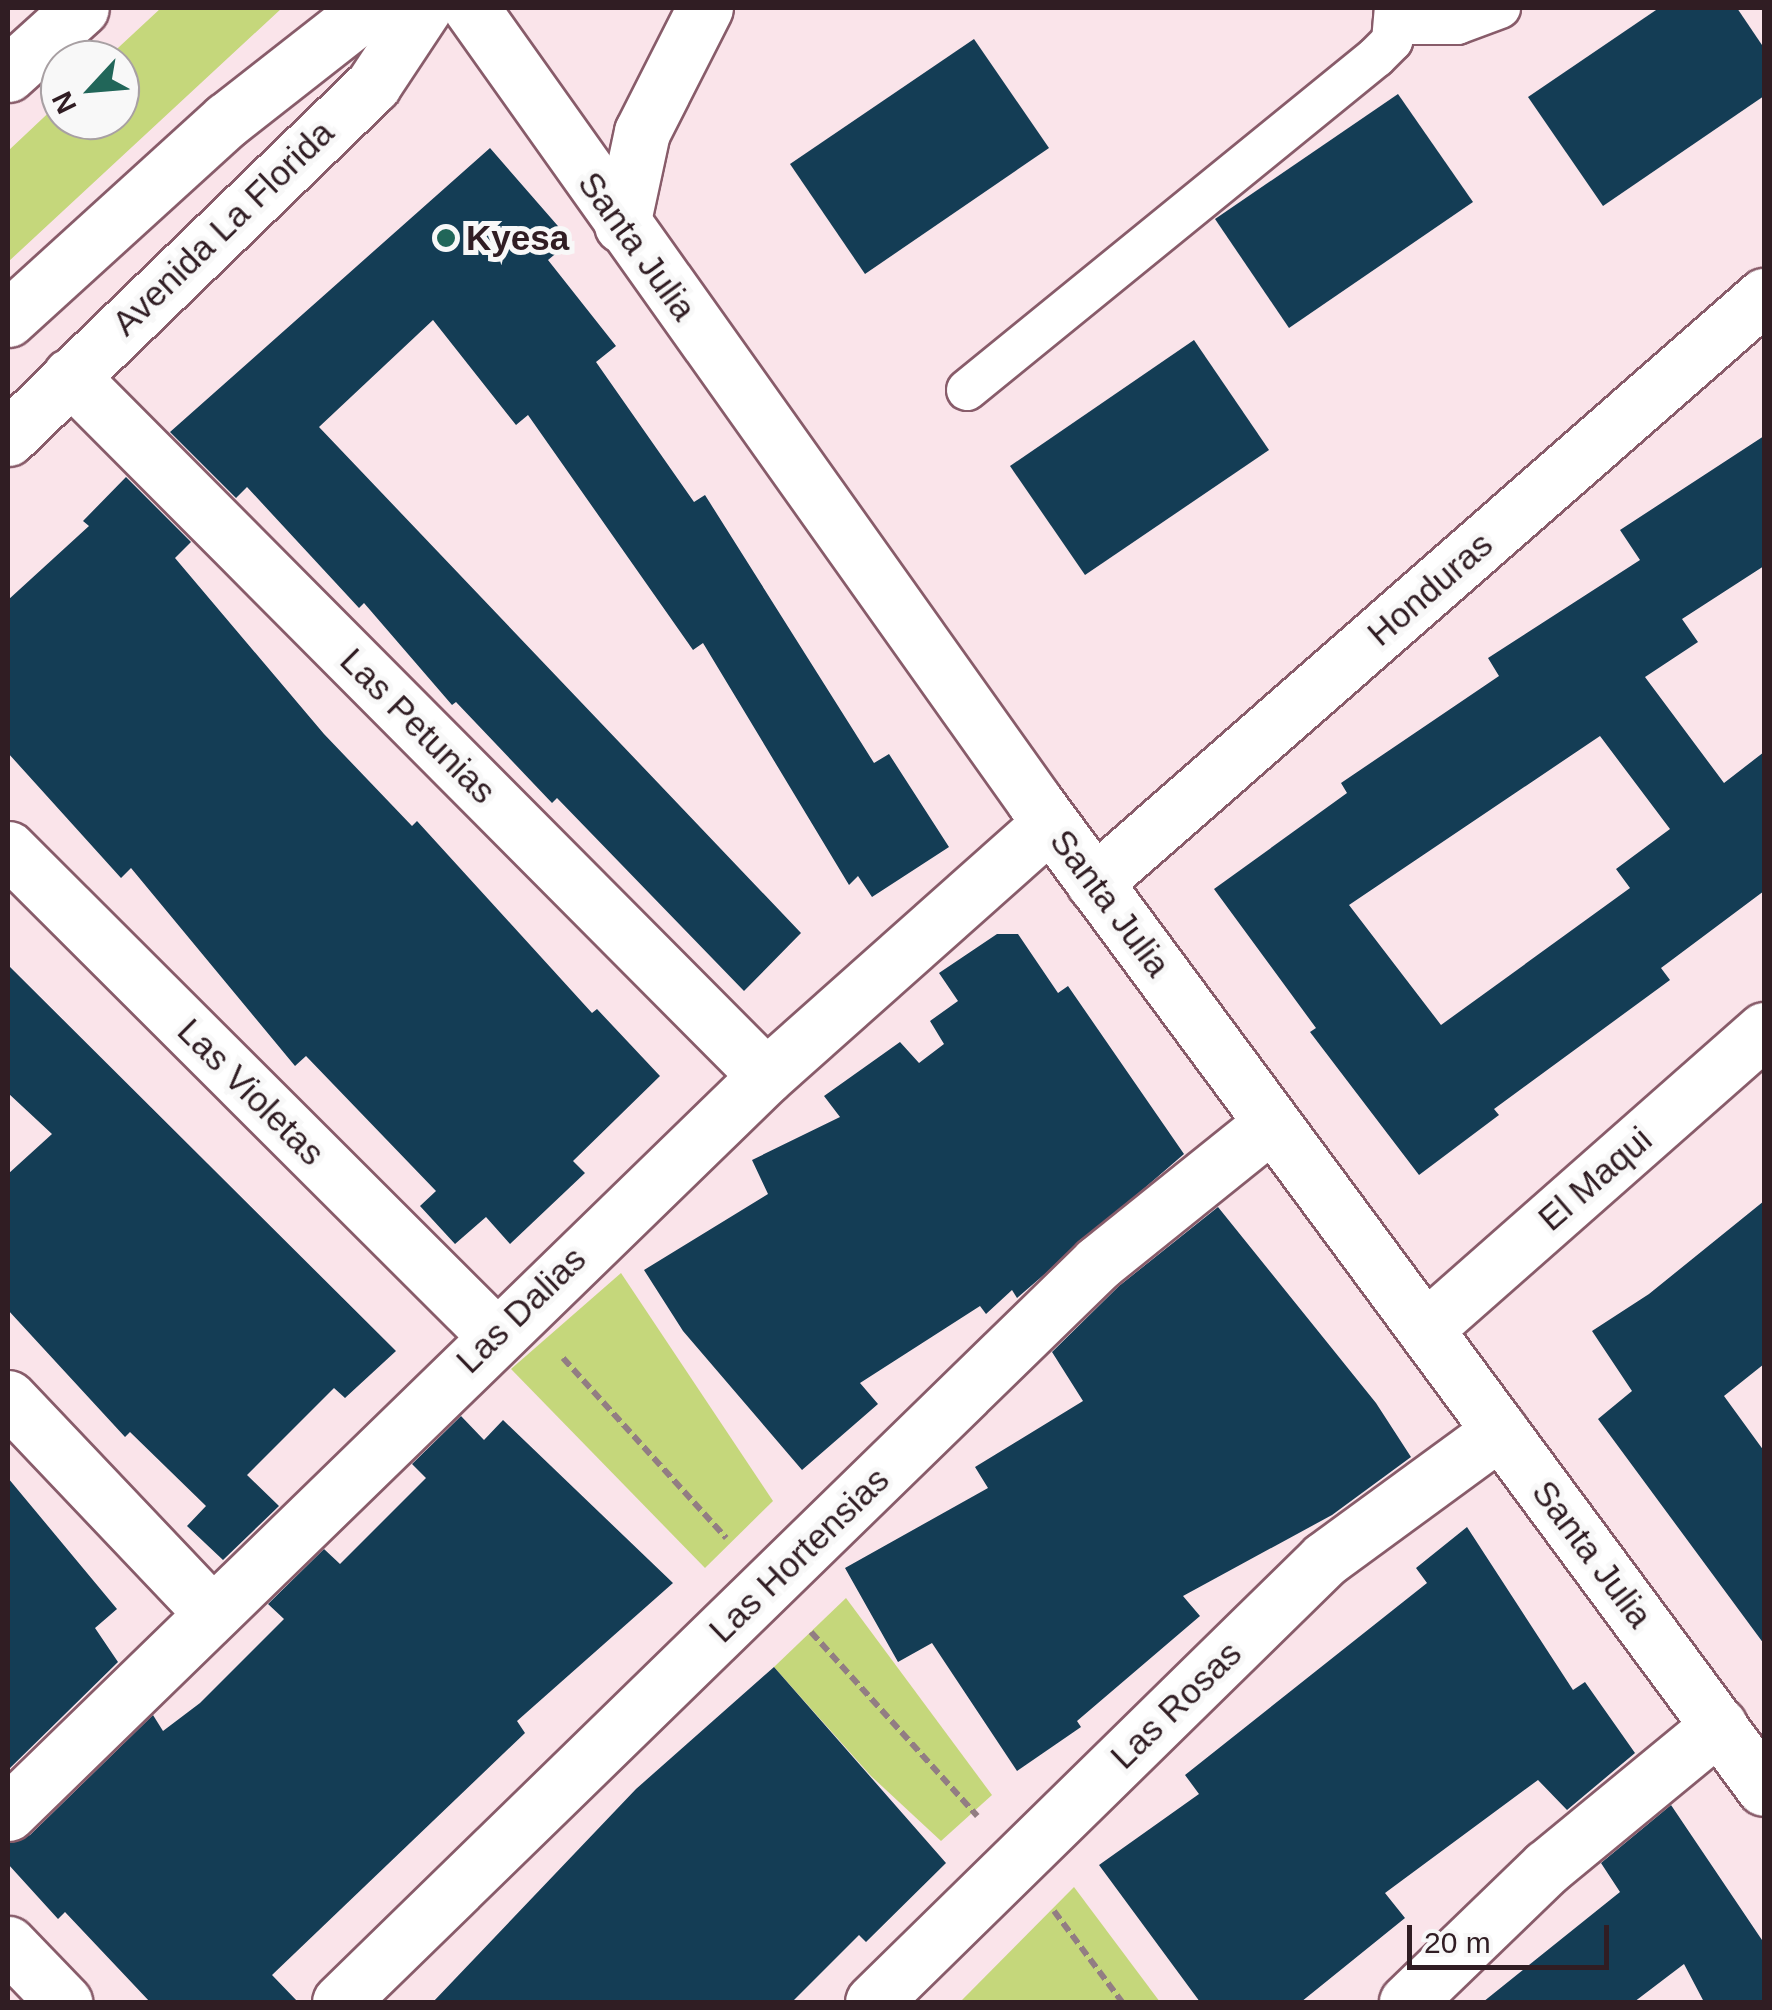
<!DOCTYPE html>
<html>
<head>
<meta charset="utf-8">
<style>
  body { margin:0 }
  #map { position:relative; width:1772px; height:2010px; overflow:hidden; background:#fae4ea; font-family:Arial,sans-serif }
  div>[style] { position:absolute }
  .green>* { inset:0; background:#c5d77b }
  .building>* { inset:0; background:#143d55 }
  .path>* { height:6px; margin-top:-3px; transform-origin:0; background:repeating-linear-gradient(90deg,#927d83 0 10px,transparent 0 15px) }
  .roads { filter:drop-shadow(2px 0 #885c6a) drop-shadow(-2px 0 #885c6a) drop-shadow(0 2px #885c6a) drop-shadow(0 -2px #885c6a) }
  .lane>* { height:40px; margin:-20px; padding:0 20px; transform-origin:20px; border-radius:20px; background:#fff }
  .street>* { height:55px; margin:-27.5px; padding:0 27.5px; transform-origin:27.5px; border-radius:27.5px; background:#fff }
  .secondary>* { height:55px; margin:-27.5px; padding:0 27.5px; transform-origin:27.5px; border-radius:27.5px; background:#fff }
  .primary>* { height:55px; margin:-27.5px; padding:0 27.5px; transform-origin:27.5px; border-radius:27.5px; background:#fff }
  .dots>* { width:28px; height:28px; translate:-50% -50%; box-sizing:border-box; border:5px solid #f8f8f8; border-radius:50% }
  span { translate:-50% -50%; white-space:nowrap; text-align:center; line-height:1.15; -webkit-text-stroke:10px #f8f8f8; paint-order:stroke }
  .street-label { font-size:35px; color:#301d23 }
  .poi-label { font-size:35px; color:#301d23; font-weight:700 }
  .left { translate:0 -50%; text-align:left }
  .frame { position:absolute; inset:0; border:10px solid #301d23; pointer-events:none }
  .north { position:absolute; left:40px; top:40px; width:100px; height:100px; box-sizing:border-box; background:#f8f8f8; border:2px solid #a8a0a3; border-radius:50%; rotate:244deg; font-size:28px; font-weight:700; line-height:40px; text-align:center; color:#301d23 }
  .north::after { content:''; display:block; margin:auto; width:35px; height:45px; background:#216659; clip-path:polygon(50% 0,100% 100%,50% 72%,0 100%) }
  .scale { position:absolute; left:1407px; top:1925px; width:202px; height:45px; box-sizing:border-box; border:5px solid #301d23; border-top:0; padding-left:12px; font-size:30px; line-height:35px; white-space:nowrap; color:#301d23; -webkit-text-stroke:8px #f8f8f8; paint-order:stroke }
</style>
</head>
<body>
<div id="map">
  <div class="green">
    <i style="clip-path:polygon(161px 8px,282px 8px,8px 262px,8px 151px,60px 102px,60px 120px,120px 120px,120px 60px,105px 60px)"></i>
    <i style="clip-path:polygon(621px 1273px,773px 1501px,705px 1568px,511px 1369px)"></i>
    <i style="clip-path:polygon(846px 1598px,992px 1795px,941px 1841px,871px 1776px,774px 1667px)"></i>
    <i style="clip-path:polygon(1074px 1887px,1160px 2002px,960px 2002px)"></i>
  </div>
  <div class="building">
    <i style="clip-path:polygon(1659px 8px,1737px 8px,1764px 48px,1764px 96px,1603px 206px,1528px 97px)"></i>
    <i style="clip-path:polygon(974px 39px,1049px 148px,865px 274px,790px 164px)"></i>
    <i style="clip-path:polygon(1398px 94px,1473px 202px,1289px 328px,1215px 219px)"></i>
    <i style="clip-path:polygon(490px 148px,571px 241px,548px 260px,616px 346px,596px 362px,694px 502px,705px 495px,874px 763px,889px 754px,949px 847px,872px 897px,858px 876px,849px 885px,703px 643px,693px 650px,528px 415px,516px 425px,433px 320px,319px 427px,801px 933px,744px 991px,557px 798px,552px 803px,456px 702px,452px 705px,364px 603px,359px 608px,247px 487px,236px 498px,170px 432px)"></i>
    <i style="clip-path:polygon(1194px 340px,1269px 450px,1085px 575px,1010px 466px)"></i>
    <i style="clip-path:polygon(evenodd,1764px 436px,1764px 566px,1682px 619px,1698px 642px,1645px 677px,1724px 783px,1764px 752px,1764px 891px,1661px 968px,1670px 980px,1494px 1109px,1499px 1115px,1419px 1175px,1310px 1032px,1316px 1028px,1214px 889px,1347px 793px,1341px 783px,1499px 676px,1488px 658px,1640px 560px,1620px 530px,1764px 436px,1600px 736px,1670px 829px,1616px 869px,1630px 888px,1441px 1025px,1349px 905px,1600px 736px)"></i>
    <i style="clip-path:polygon(126px 477px,191px 542px,175px 558px,324px 734px,412px 826px,417px 821px,592px 1013px,597px 1009px,660px 1076px,573px 1161px,585px 1173px,510px 1244px,486px 1217px,455px 1244px,420px 1206px,436px 1191px,306px 1056px,295px 1066px,131px 868px,121px 878px,8px 753px,8px 600px,89px 526px,83px 521px)"></i>
    <i style="clip-path:polygon(997px 934px,1018px 934px,1058px 993px,1068px 986px,1184px 1154px,1017px 1298px,1012px 1290px,986px 1314px,980px 1306px,860px 1383px,878px 1404px,802px 1470px,683px 1331px,644px 1270px,768px 1194px,752px 1160px,840px 1117px,824px 1096px,900px 1042px,919px 1063px,944px 1044px,930px 1021px,958px 1001px,939px 973px)"></i>
    <i style="clip-path:polygon(8px 965px,396px 1351px,345px 1398px,334px 1388px,247px 1475px,279px 1506px,223px 1560px,187px 1526px,206px 1506px,130px 1432px,125px 1437px,8px 1310px,8px 1174px,52px 1134px,8px 1093px)"></i>
    <i style="clip-path:polygon(1764px 1201px,1764px 1364px,1724px 1396px,1764px 1451px,1764px 1644px,1598px 1419px,1632px 1391px,1592px 1331px,1649px 1294px)"></i>
    <i style="clip-path:polygon(1218px 1207px,1376px 1403px,1411px 1457px,1332px 1515px,1183px 1596px,1200px 1616px,1077px 1721px,1081px 1727px,1017px 1771px,932px 1643px,898px 1662px,845px 1568px,988px 1488px,975px 1467px,1083px 1401px,1052px 1352px,1119px 1286px)"></i>
    <i style="clip-path:polygon(461px 1416px,484px 1440px,503px 1420px,673px 1583px,517px 1721px,525px 1733px,272px 1975px,298px 2002px,150px 2002px,65px 1912px,58px 1919px,8px 1864px,8px 1843px,30px 1835px,153px 1715px,163px 1731px,200px 1703px,284px 1619px,268px 1604px,324px 1549px,340px 1564px,426px 1478px,412px 1464px)"></i>
    <i style="clip-path:polygon(8px 1478px,117px 1609px,95px 1628px,118px 1662px,8px 1770px)"></i>
    <i style="clip-path:polygon(1467px 1527px,1573px 1690px,1585px 1682px,1635px 1753px,1567px 1810px,1538px 1780px,1385px 1893px,1405px 1918px,1301px 2002px,1200px 2002px,1099px 1865px,1199px 1794px,1185px 1775px,1427px 1583px,1416px 1568px)"></i>
    <i style="clip-path:polygon(774px 1667px,946px 1863px,866px 1942px,859px 1935px,792px 2002px,433px 2002px,636px 1789px)"></i>
    <i style="clip-path:polygon(1671px 1805px,1764px 1943px,1764px 2002px,1704px 2002px,1684px 1964px,1634px 2002px,1483px 2002px,1620px 1892px,1601px 1863px)"></i>
  </div>
  <div class="path">
    <i style="left:563px;top:1358px;width:243px;rotate:47.8deg"></i>
    <i style="left:811px;top:1632px;width:248px;rotate:47.9deg"></i>
    <i style="left:1054px;top:1911px;width:114px;rotate:53.2deg"></i>
  </div>
  <div class="roads">
    <div class="lane">
      <i style="left:1397px;top:24px;width:60px"></i>
      <i style="left:1457px;top:24px;width:46px;rotate:-20.4deg"></i>
      <i style="left:967px;top:390px;width:527px;rotate:-39.15deg"></i>
      <i style="left:1376px;top:57px;width:23px;rotate:-45deg"></i>
      <i style="left:1392px;top:41px;width:33px;rotate:-85deg"></i>
    </div>
    <div class="street">
      <i style="left:70px;top:376px;width:987px;rotate:45.16deg"></i>
      <i style="left:8px;top:438px;width:508px;rotate:-44.04deg"></i>
      <i style="left:373px;top:85px;width:92px;rotate:-56.5deg"></i>
      <i style="left:8px;top:849px;width:688px;rotate:44.94deg"></i>
      <i style="left:1094px;top:883px;width:891px;rotate:-41.22deg"></i>
      <i style="left:1425px;top:1329px;width:452px;rotate:-41.4deg"></i>
      <i style="left:8px;top:1398px;width:292px;rotate:46.5deg"></i>
      <i style="left:8px;top:1813px;width:1057px;rotate:-44.2deg"></i>
      <i style="left:766px;top:1076px;width:380px;rotate:-41.7deg"></i>
      <i style="left:8px;top:1944px;width:81px;rotate:46deg"></i>
      <i style="left:340px;top:2002px;width:1059px;rotate:-44.27deg"></i>
      <i style="left:1098px;top:1263px;width:223px;rotate:-38.8deg"></i>
      <i style="left:873px;top:2002px;width:633px;rotate:-44.42deg"></i>
      <i style="left:1325px;top:1559px;width:217px;rotate:-36.2deg"></i>
      <i style="left:1407px;top:2002px;width:194px;rotate:-44deg"></i>
      <i style="left:1547px;top:1867px;width:223px;rotate:-39.5deg"></i>
    </div>
    <div class="secondary">
      <i style="left:471px;top:8px;width:974px;rotate:54.61deg"></i>
      <i style="left:1035px;top:802px;width:1226px;rotate:53.52deg"></i>
    </div>
    <div class="primary">
      <i style="left:8px;top:74px;width:98px;rotate:-42.1deg"></i>
      <i style="left:622px;top:225px;width:95px;rotate:-77.9deg"></i>
      <i style="left:642px;top:132px;width:139px;rotate:-63.1deg"></i>
      <i style="left:8px;top:319px;width:296px;rotate:-42.3deg"></i>
      <i style="left:227px;top:120px;width:182px;rotate:-38.1deg"></i>
    </div>
  </div>
  <div class="dots">
    <i style="left:446px;top:238px;background:#216659"></i>
  </div>
  <div class="street-label">
    <span style="left:223px;top:228px;rotate:-44deg">Avenida La Florida</span>
    <span style="left:637px;top:246px;rotate:54deg">Santa Julia</span>
    <span style="left:1430px;top:589px;rotate:-41deg">Honduras</span>
    <span style="left:418px;top:726px;rotate:45deg">Las Petunias</span>
    <span style="left:1110px;top:903px;rotate:53deg">Santa Julia</span>
    <span style="left:251px;top:1092px;rotate:45deg">Las Violetas</span>
    <span style="left:1595px;top:1179px;rotate:-41deg">El Maqui</span>
    <span style="left:521px;top:1310px;rotate:-44deg">Las Dalias</span>
    <span style="left:1592px;top:1554px;rotate:53deg">Santa Julia</span>
    <span style="left:799px;top:1555px;rotate:-44deg">Las Hortensias</span>
    <span style="left:1176px;top:1705px;rotate:-44deg">Las Rosas</span>
  </div>
  <div class="poi-label">
    <span class="left" style="left:466px;top:238px">Kyesa</span>
  </div>
  <div class="frame"></div>
  <div class="north">N</div>
  <div class="scale">20 m</div>
</div>
</body>
</html>
